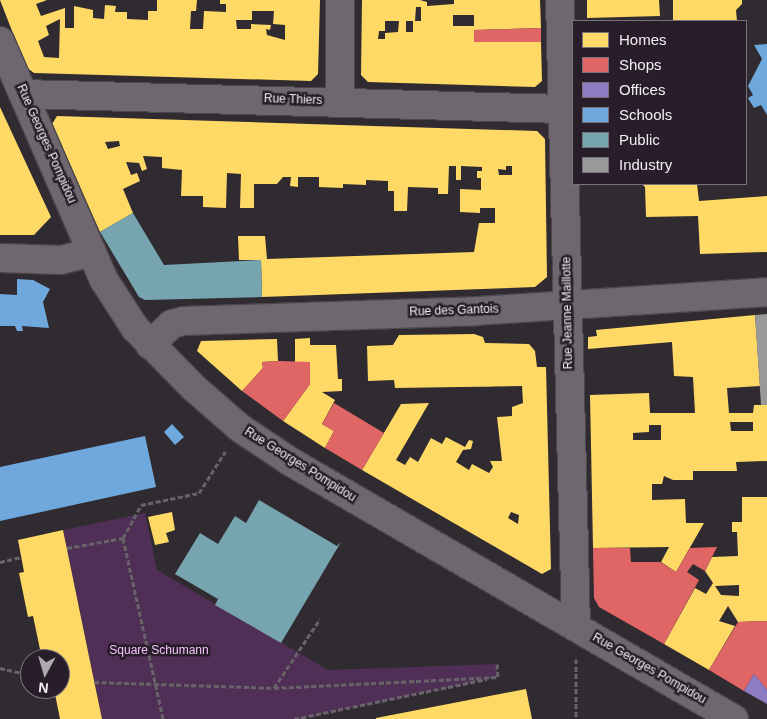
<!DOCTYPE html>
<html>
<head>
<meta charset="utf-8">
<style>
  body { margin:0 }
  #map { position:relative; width:767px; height:719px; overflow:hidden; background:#302b30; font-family:Helvetica,sans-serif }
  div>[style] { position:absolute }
  .green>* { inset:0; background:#4f2f55 }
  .homes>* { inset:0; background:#ffd966 }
  .shops>* { inset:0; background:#e06666 }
  .offices>* { inset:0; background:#8e7cc3 }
  .schools>* { inset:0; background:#6fa8dc }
  .public>* { inset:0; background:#76a5af }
  .industry>* { inset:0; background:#999 }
  .path>* { height:3px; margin-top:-1.5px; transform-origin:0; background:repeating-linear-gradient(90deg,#686368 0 5px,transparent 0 7.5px) }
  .roads { filter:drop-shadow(1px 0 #4b474b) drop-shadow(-1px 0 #4b474b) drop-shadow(0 1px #4b474b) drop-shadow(0 -1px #4b474b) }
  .minor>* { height:28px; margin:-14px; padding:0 14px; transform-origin:14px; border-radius:14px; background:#6e676f }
  .tertiary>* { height:28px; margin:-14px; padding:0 14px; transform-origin:14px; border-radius:14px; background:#6e676f }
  span { translate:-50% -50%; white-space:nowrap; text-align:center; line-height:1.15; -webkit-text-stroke:5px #271e29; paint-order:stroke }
  .street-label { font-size:12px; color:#f4edf5 }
  .park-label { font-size:12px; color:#f6c3fe }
  .legend { position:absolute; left:572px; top:20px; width:175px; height:165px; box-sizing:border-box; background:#271e29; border:1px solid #79717b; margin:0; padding:6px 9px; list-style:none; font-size:15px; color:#f4edf5 }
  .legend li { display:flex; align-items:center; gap:10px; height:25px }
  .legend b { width:25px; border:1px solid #79717b }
  .north { position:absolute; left:20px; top:649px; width:50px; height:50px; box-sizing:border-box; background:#271e29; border:1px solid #79717b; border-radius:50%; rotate:186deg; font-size:14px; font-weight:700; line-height:20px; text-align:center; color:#f4edf5 }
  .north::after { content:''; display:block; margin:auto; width:18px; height:22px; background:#afa9b0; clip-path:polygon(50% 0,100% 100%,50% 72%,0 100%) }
</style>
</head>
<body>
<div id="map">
  <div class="green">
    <i style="clip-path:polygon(145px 513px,157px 570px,328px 670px,497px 664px,498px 677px,300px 719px,102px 719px,63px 530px)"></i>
  </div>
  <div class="homes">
    <i style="clip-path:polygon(evenodd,0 0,47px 0,36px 4px,41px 16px,65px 8px,65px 28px,74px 28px,74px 6px,93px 10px,93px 18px,104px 19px,105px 5px,116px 6px,115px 12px,127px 12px,127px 19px,148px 20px,148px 11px,157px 11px,157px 0,197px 0,196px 11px,191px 11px,190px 29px,203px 29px,204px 11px,226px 12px,226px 4px,220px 4px,220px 0,320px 0,318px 74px,311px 81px,34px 73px,26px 67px,0 0,252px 11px,274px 11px,273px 24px,285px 25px,285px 40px,267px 35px,266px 29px,270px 30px,271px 25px,251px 24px,251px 29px,237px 29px,236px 20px,252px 20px,252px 11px,0 0,60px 19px,59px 58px,44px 57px,38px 41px,49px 35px,46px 26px,60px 19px)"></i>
    <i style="clip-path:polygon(evenodd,362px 0,420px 0,427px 2px,427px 6px,454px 4px,454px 0,540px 0,541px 28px,474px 30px,474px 42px,541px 42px,542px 81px,535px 87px,368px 82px,361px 75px,362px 0,416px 7px,421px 7px,421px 21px,415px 21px,416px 7px,362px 0,453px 15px,474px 15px,474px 26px,453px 26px,453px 15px,362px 0,385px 21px,399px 21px,398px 32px,385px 33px,385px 39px,378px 39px,379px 31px,385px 31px,385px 21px,362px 0,406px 21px,413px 21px,413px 32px,406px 32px,406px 21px)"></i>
    <i style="clip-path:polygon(587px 0,659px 0,660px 16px,587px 18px)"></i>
    <i style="clip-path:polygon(673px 0,742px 0,742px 4px,736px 10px,737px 21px,673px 21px)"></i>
    <i style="clip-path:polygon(0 107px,51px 217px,34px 235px,0 235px)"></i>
    <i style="clip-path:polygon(evenodd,57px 116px,537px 131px,545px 139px,547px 277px,535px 287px,262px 297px,261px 260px,239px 260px,238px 236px,265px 236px,267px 259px,474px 252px,479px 223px,495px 223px,495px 208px,480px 208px,480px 213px,460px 212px,460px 189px,481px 190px,481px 178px,477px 178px,477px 171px,482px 171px,482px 167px,461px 166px,461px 180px,456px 180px,456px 166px,449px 166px,448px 194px,438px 194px,438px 188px,408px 187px,407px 211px,394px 211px,394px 191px,388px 191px,388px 181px,366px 180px,366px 185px,343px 184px,343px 188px,319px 187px,319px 177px,298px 177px,298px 187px,290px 186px,291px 177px,283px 177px,277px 184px,254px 184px,254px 208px,240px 208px,241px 174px,227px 173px,226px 208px,203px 207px,203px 196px,181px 196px,182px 170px,162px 168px,162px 157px,143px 156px,147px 169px,142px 171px,139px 163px,126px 162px,131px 175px,137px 173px,140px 181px,123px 189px,133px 213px,100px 232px,52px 124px,57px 116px,119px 141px,120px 146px,108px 149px,105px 142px,119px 141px,57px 116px,506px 166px,512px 166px,512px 175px,499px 175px,498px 169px,506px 170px,506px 166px)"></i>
    <i style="clip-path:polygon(642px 184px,697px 184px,699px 201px,767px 196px,767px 252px,700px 254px,698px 216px,646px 217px,645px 187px)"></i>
    <i style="clip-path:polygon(evenodd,755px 315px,760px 386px,727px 388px,729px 413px,753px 413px,754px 405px,767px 405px,767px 461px,736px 462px,737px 471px,693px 471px,693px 480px,673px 480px,664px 476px,662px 484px,652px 484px,652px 500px,685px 499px,686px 523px,704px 523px,676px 572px,661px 562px,669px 547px,593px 548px,590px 395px,649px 393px,650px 413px,695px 413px,693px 377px,674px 376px,672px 342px,588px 349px,588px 337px,597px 336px,596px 330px,755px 315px,730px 422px,753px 422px,753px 431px,731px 431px,730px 422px,755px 315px,649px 425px,661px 425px,661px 440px,633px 440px,633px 433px,649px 432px,649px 425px)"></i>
    <i style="clip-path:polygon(evenodd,474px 334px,483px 337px,485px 343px,529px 344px,535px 351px,537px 367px,546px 367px,551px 569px,542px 574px,362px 470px,401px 404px,429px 403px,396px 460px,405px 465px,410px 457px,418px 462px,431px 438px,442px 444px,446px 437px,465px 447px,469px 440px,473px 441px,471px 449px,463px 450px,456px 462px,469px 470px,472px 464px,489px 473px,493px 467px,490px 461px,502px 461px,497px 417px,512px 416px,512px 407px,523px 403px,522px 386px,395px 388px,394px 380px,368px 381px,367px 346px,393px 345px,399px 335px,474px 334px,511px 512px,519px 515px,518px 524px,508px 518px,511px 512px)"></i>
    <i style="clip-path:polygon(310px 338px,310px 345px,336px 345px,338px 379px,342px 379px,342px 391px,322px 392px,335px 400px,322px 424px,334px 431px,325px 448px,283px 421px,310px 384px,310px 362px,295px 363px,295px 339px)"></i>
    <i style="clip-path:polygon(277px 339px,278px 361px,262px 362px,263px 368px,242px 391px,197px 351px,201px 341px)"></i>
    <i style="clip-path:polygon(evenodd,742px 497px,767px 497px,767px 621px,738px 622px,728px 606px,719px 621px,735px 626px,709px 670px,664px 644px,695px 588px,706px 594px,713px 583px,705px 571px,712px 557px,738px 556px,737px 532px,732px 532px,732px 522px,742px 522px,742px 497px,739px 585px,739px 596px,721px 595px,715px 586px,739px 585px)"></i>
    <i style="clip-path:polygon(172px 512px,175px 530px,166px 533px,169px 542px,155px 545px,148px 517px)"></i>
    <i style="clip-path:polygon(63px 530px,91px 666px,102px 719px,60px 719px,54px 689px,60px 689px,60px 659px,47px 659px,46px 653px,41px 654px,33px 616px,28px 617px,19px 573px,24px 572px,18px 540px)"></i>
    <i style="clip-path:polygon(526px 689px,532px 719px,376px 719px,376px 718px)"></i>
  </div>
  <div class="shops">
    <i style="clip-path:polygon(541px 28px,541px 42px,474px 42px,474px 30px)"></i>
    <i style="clip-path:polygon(279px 361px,310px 362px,310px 384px,283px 421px,242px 391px,263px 368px,262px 362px)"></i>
    <i style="clip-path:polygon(334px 403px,384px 433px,362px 470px,325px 448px,334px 431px,322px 424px)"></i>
    <i style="clip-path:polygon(717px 547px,705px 571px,693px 564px,687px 572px,699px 580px,664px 644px,599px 607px,594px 598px,593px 548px,630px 548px,631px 562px,660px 562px,676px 572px,690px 548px)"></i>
    <i style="clip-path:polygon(767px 621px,767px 690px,754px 674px,744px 691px,709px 670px,738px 622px)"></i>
  </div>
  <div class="offices">
    <i style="clip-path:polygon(754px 674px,767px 690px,767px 704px,744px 691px)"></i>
  </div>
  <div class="schools">
    <i style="clip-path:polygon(767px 44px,767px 115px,761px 105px,754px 108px,748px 98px,753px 95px,748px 86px,762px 59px,754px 45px)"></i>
    <i style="clip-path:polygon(17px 279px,33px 280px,50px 289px,43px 302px,49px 328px,22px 326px,23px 331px,17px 331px,15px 326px,0 326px,0 294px,17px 295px)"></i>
    <i style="clip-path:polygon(172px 424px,184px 437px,175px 445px,164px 432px)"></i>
    <i style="clip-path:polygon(145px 436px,156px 487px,0 521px,0 467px)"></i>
  </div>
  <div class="public">
    <i style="clip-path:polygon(133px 213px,164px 265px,261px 260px,262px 297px,145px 300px,139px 297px,100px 232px)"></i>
    <i style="clip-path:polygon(259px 500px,337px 546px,341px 542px,281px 643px,215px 605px,218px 599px,175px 574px,200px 533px,218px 544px,235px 516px,246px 523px)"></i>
  </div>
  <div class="industry">
    <i style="clip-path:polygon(767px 314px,767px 405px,761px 405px,755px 315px)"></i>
  </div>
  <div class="path">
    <i style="left:123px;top:538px;width:185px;rotate:77.5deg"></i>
    <i style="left:67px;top:548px;width:57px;rotate:-10.1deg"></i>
    <i style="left:123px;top:538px;width:38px;rotate:-61deg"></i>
    <i style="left:141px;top:505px;width:59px;rotate:-11.7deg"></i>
    <i style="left:199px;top:493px;width:49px;rotate:-57.6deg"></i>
    <i style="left:0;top:562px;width:22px;rotate:-13deg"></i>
    <i style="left:576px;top:659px;width:60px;rotate:90deg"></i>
    <i style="left:497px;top:664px;width:13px;rotate:86deg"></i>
    <i style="left:0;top:668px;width:31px;rotate:13deg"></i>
    <i style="left:94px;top:682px;width:180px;rotate:1.9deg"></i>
    <i style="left:274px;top:688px;width:224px;rotate:-2.8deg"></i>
    <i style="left:274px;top:688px;width:83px;rotate:-56.3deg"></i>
    <i style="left:294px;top:719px;width:197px;rotate:-11.7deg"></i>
  </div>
  <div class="roads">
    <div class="minor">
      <i style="left:560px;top:0;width:626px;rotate:88.54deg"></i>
      <i style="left:23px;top:94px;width:540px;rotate:1.59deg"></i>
      <i style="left:340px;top:102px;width:102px;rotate:-90deg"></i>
      <i style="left:0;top:258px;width:61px;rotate:1.9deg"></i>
      <i style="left:61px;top:260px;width:32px;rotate:-14deg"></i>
      <i style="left:150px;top:345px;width:30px;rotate:-44deg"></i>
      <i style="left:172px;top:324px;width:11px;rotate:-15deg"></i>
      <i style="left:183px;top:321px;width:294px;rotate:-1.9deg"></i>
      <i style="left:477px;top:311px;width:291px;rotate:-3.7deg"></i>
    </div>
    <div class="tertiary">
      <i style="left:0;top:41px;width:261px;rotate:66.5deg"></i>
      <i style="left:104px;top:280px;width:57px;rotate:57.1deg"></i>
      <i style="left:135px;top:328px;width:84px;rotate:45.5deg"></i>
      <i style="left:194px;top:388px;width:61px;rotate:41deg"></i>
      <i style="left:240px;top:428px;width:61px;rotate:33.7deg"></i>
      <i style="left:291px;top:462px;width:512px;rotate:30.12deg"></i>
    </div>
  </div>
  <div class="street-label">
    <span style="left:293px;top:100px;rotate:2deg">Rue Thiers</span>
    <span style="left:46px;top:144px;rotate:66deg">Rue Georges Pompidou</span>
    <span style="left:454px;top:311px;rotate:-2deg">Rue des Gantois</span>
    <span style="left:568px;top:313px;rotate:-91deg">Rue Jeanne Maillotte</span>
    <span style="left:300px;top:465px;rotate:32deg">Rue Georges Pompidou</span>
    <span style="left:649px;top:669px;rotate:30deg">Rue Georges Pompidou</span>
  </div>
  <div class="park-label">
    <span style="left:159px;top:651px">Square Schumann</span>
  </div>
  <ul class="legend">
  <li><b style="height:14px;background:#ffd966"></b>Homes</li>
  <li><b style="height:14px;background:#e06666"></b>Shops</li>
  <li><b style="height:14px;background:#8e7cc3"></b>Offices</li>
  <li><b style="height:14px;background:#6fa8dc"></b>Schools</li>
  <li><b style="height:14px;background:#76a5af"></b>Public</li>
  <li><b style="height:14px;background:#999"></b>Industry</li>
  </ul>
  <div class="north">N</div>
</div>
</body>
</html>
